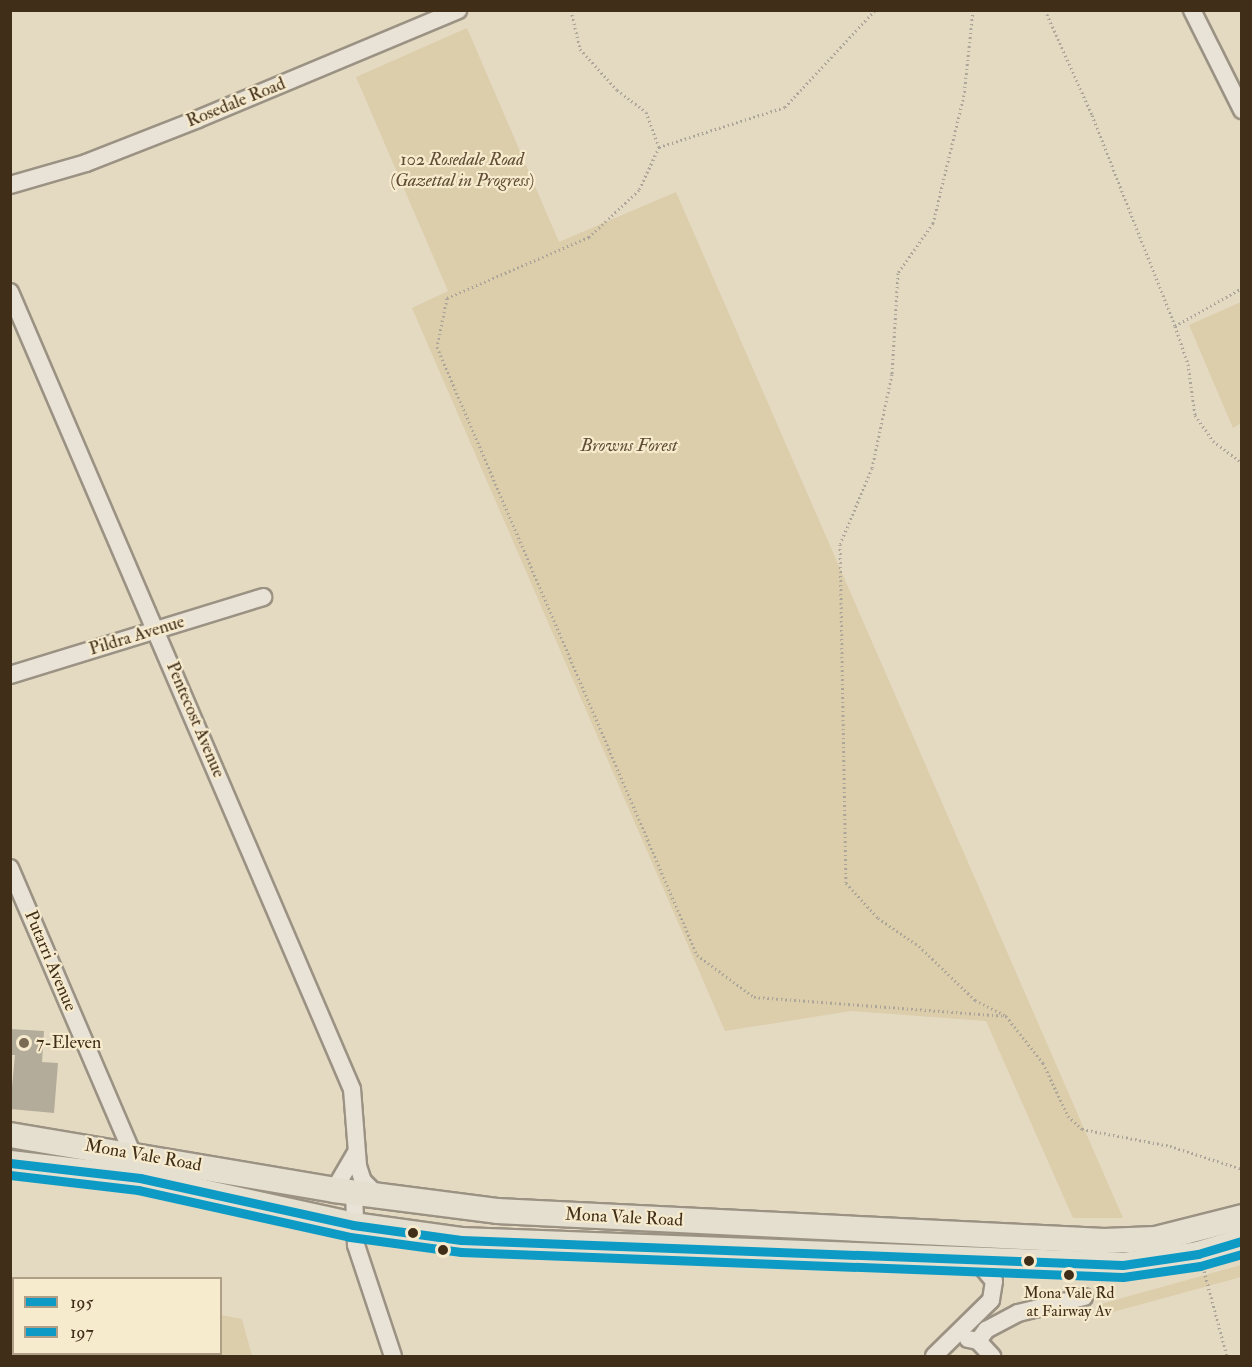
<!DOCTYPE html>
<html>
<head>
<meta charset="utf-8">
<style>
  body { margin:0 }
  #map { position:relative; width:1252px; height:1367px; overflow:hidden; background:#e4dac2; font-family:"IM FELL Double Pica",serif }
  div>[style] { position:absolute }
  .green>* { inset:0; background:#dccdab }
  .building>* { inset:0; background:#b4ac9a }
  .path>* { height:3px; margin-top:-1.5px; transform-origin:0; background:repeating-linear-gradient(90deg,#aba59a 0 1.5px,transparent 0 4.5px) }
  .roads { filter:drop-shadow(2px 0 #9b9283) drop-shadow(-2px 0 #9b9283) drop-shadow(0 2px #9b9283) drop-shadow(0 -2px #9b9283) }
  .minor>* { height:16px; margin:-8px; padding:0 8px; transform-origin:8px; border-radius:8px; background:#e9e3d7 }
  .highway>* { height:24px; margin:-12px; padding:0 12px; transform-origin:12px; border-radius:12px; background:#e5dfd0 }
  .bus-1>* { height:9px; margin:-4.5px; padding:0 4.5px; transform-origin:4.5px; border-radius:4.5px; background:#0d9ac4 }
  .bus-2>* { height:9px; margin:-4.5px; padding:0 4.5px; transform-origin:4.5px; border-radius:4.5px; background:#0d9ac4 }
  .dots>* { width:16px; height:16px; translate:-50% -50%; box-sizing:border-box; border:3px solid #f7ebce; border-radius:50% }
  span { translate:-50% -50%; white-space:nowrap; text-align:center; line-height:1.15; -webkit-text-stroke:4.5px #f7ebce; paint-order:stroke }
  .bus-label { font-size:16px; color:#412e19 }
  .street-label { font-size:18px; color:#412e19 }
  .park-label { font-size:18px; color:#5f4c33; font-style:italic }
  .poi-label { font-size:18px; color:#412e19 }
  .left { translate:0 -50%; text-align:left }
  .frame { position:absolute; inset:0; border:12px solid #412e19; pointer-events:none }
  .legend { position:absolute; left:12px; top:1277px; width:210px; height:78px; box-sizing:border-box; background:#f7ebce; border:2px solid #ae9f86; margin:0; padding:8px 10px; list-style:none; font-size:18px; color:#412e19 }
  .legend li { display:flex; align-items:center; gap:12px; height:30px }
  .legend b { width:30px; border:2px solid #ae9f86 }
</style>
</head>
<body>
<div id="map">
  <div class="green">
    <i style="clip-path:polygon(467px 28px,559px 242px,676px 192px,1123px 1218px,1073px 1218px,986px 1021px,851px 1011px,725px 1031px,412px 308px,448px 291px,356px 77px)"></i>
    <i style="clip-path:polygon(1241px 302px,1241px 423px,1233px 428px,1189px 325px)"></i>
    <i style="clip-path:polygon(1241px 1265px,1241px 1277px,1102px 1315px,1097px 1305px)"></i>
    <i style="clip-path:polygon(13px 1281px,14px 1354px,220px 1354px,221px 1315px,242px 1319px,252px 1356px,11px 1356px)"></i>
  </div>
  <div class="building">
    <i style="clip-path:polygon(10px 1029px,44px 1031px,42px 1062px,58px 1063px,54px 1113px,10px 1109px,15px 1055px,10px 1055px)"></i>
  </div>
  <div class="path">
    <i style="left:571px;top:10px;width:40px;rotate:77deg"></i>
    <i style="left:580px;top:49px;width:55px;rotate:47.9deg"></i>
    <i style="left:617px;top:90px;width:36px;rotate:37deg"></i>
    <i style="left:646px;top:112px;width:37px;rotate:70deg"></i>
    <i style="left:659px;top:147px;width:47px;rotate:114.9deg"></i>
    <i style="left:639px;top:190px;width:69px;rotate:136.8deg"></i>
    <i style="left:589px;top:237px;width:155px;rotate:156.8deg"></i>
    <i style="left:447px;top:298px;width:50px;rotate:101.5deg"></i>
    <i style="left:437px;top:347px;width:661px;rotate:66.85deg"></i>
    <i style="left:697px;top:955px;width:71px;rotate:36.4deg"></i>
    <i style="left:754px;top:997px;width:253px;rotate:4.3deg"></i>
    <i style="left:973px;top:10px;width:85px;rotate:96deg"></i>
    <i style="left:964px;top:95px;width:132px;rotate:103.6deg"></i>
    <i style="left:933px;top:223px;width:61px;rotate:125deg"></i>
    <i style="left:898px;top:273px;width:101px;rotate:93.4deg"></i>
    <i style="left:892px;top:374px;width:96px;rotate:102deg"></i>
    <i style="left:872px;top:468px;width:82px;rotate:112.8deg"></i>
    <i style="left:840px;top:544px;width:339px;rotate:89deg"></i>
    <i style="left:846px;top:883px;width:47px;rotate:47.6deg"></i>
    <i style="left:878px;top:918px;width:50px;rotate:34.3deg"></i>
    <i style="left:919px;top:946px;width:78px;rotate:44deg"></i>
    <i style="left:975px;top:1000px;width:35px;rotate:27deg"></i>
    <i style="left:1006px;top:1016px;width:60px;rotate:51.8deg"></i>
    <i style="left:1043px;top:1063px;width:59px;rotate:64.7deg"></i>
    <i style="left:1068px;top:1116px;width:19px;rotate:43deg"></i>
    <i style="left:1082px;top:1129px;width:90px;rotate:10.9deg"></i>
    <i style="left:1170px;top:1146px;width:76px;rotate:17.7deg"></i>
    <i style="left:1045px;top:10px;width:115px;rotate:65.9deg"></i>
    <i style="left:1092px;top:115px;width:227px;rotate:68.5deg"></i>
    <i style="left:1175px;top:326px;width:40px;rotate:71.1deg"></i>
    <i style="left:1188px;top:364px;width:51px;rotate:82.2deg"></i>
    <i style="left:1195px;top:415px;width:32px;rotate:55deg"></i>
    <i style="left:1213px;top:441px;width:36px;rotate:37deg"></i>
    <i style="left:659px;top:147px;width:132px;rotate:-17.6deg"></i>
    <i style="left:785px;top:107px;width:132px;rotate:-47.1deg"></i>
    <i style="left:1175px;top:326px;width:77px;rotate:-29.6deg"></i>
    <i style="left:1204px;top:1271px;width:88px;rotate:74.9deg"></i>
  </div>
  <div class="roads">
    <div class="minor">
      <i style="left:1192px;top:10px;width:112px;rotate:63.4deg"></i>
      <i style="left:10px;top:185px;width:79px;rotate:-16.1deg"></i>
      <i style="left:86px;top:163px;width:120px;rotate:-21.4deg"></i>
      <i style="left:198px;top:119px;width:282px;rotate:-22.7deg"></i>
      <i style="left:10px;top:292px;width:867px;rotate:66.78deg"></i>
      <i style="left:352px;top:1089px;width:77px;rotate:85.5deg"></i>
      <i style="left:358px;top:1166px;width:16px;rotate:72deg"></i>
      <i style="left:363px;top:1181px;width:21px;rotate:45deg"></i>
      <i style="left:10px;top:675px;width:265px;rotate:-17.1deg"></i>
      <i style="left:10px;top:868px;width:310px;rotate:66.8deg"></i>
      <i style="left:334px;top:1190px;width:42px;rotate:-59.7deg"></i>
      <i style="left:354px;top:1193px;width:52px;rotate:87.8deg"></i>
      <i style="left:356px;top:1245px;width:117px;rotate:71.6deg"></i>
      <i style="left:968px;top:1339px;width:10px;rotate:11deg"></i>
      <i style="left:978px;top:1341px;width:21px;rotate:47deg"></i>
      <i style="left:978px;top:1341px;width:14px;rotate:-54deg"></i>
      <i style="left:986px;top:1330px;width:36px;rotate:-28deg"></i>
      <i style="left:1018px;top:1313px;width:68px;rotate:-13.6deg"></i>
      <i style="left:123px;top:1354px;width:2px;rotate:63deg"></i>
      <i style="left:934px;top:1356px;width:80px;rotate:-44.5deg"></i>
      <i style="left:991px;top:1300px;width:19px;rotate:-81deg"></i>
      <i style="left:994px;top:1281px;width:30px;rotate:-130deg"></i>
    </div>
    <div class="highway">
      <i style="left:10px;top:1135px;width:329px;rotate:9.6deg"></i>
      <i style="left:334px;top:1190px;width:164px;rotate:7.3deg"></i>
      <i style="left:497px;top:1211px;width:608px;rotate:2.83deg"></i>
      <i style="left:1104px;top:1241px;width:52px;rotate:-2.2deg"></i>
      <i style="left:1156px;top:1239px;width:89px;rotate:-14.3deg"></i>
      <i style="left:10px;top:1163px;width:131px;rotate:6.6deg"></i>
      <i style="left:140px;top:1178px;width:218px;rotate:12.4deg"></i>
      <i style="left:353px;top:1225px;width:109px;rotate:7.9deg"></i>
      <i style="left:461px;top:1240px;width:662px;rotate:2.16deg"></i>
      <i style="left:1123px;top:1265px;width:76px;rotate:-8.3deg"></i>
      <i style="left:1198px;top:1254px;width:46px;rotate:-16.5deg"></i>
    </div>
  </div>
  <div class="bus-1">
    <i style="left:10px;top:1163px;width:131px;rotate:6.6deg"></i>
    <i style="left:140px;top:1178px;width:218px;rotate:12.4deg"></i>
    <i style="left:353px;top:1225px;width:109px;rotate:7.9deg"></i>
    <i style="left:461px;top:1240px;width:662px;rotate:2.16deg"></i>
    <i style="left:1123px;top:1265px;width:76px;rotate:-8.3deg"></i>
    <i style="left:1198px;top:1254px;width:46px;rotate:-16.5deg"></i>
  </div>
  <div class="bus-2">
    <i style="left:10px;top:1175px;width:129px;rotate:6.7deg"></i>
    <i style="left:138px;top:1190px;width:217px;rotate:12.5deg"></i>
    <i style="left:350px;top:1237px;width:112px;rotate:7.7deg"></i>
    <i style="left:461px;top:1252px;width:662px;rotate:2.16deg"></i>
    <i style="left:1123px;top:1277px;width:78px;rotate:-8.1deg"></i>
    <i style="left:1200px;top:1266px;width:44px;rotate:-15.9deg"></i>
  </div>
  <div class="dots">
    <i style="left:24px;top:1043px;background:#7a6a54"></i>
    <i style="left:413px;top:1233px;background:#412e19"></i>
    <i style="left:443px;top:1250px;background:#412e19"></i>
    <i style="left:1029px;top:1261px;background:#412e19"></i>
    <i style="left:1069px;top:1275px;background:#412e19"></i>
  </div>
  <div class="bus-label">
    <span style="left:1069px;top:1302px">Mona Vale Rd<br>at Fairway Av</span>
  </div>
  <div class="street-label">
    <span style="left:236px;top:103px;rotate:-22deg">Rosedale Road</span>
    <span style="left:137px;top:636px;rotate:-17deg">Pildra Avenue</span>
    <span style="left:195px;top:720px;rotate:67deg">Pentecost Avenue</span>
    <span style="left:50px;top:961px;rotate:67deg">Putarri Avenue</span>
    <span style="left:143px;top:1156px;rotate:10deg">Mona Vale Road</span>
    <span style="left:624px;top:1218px;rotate:3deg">Mona Vale Road</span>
  </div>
  <div class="park-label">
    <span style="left:462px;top:171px">102 Rosedale Road<br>(Gazettal in Progress)</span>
    <span style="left:629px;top:446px">Browns Forest</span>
  </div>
  <div class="poi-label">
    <span class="left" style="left:36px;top:1043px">7-Eleven</span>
  </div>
  <div class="frame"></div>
  <ul class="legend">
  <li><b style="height:8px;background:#0d9ac4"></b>195</li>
  <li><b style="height:8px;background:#0d9ac4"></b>197</li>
  </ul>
</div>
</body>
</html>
